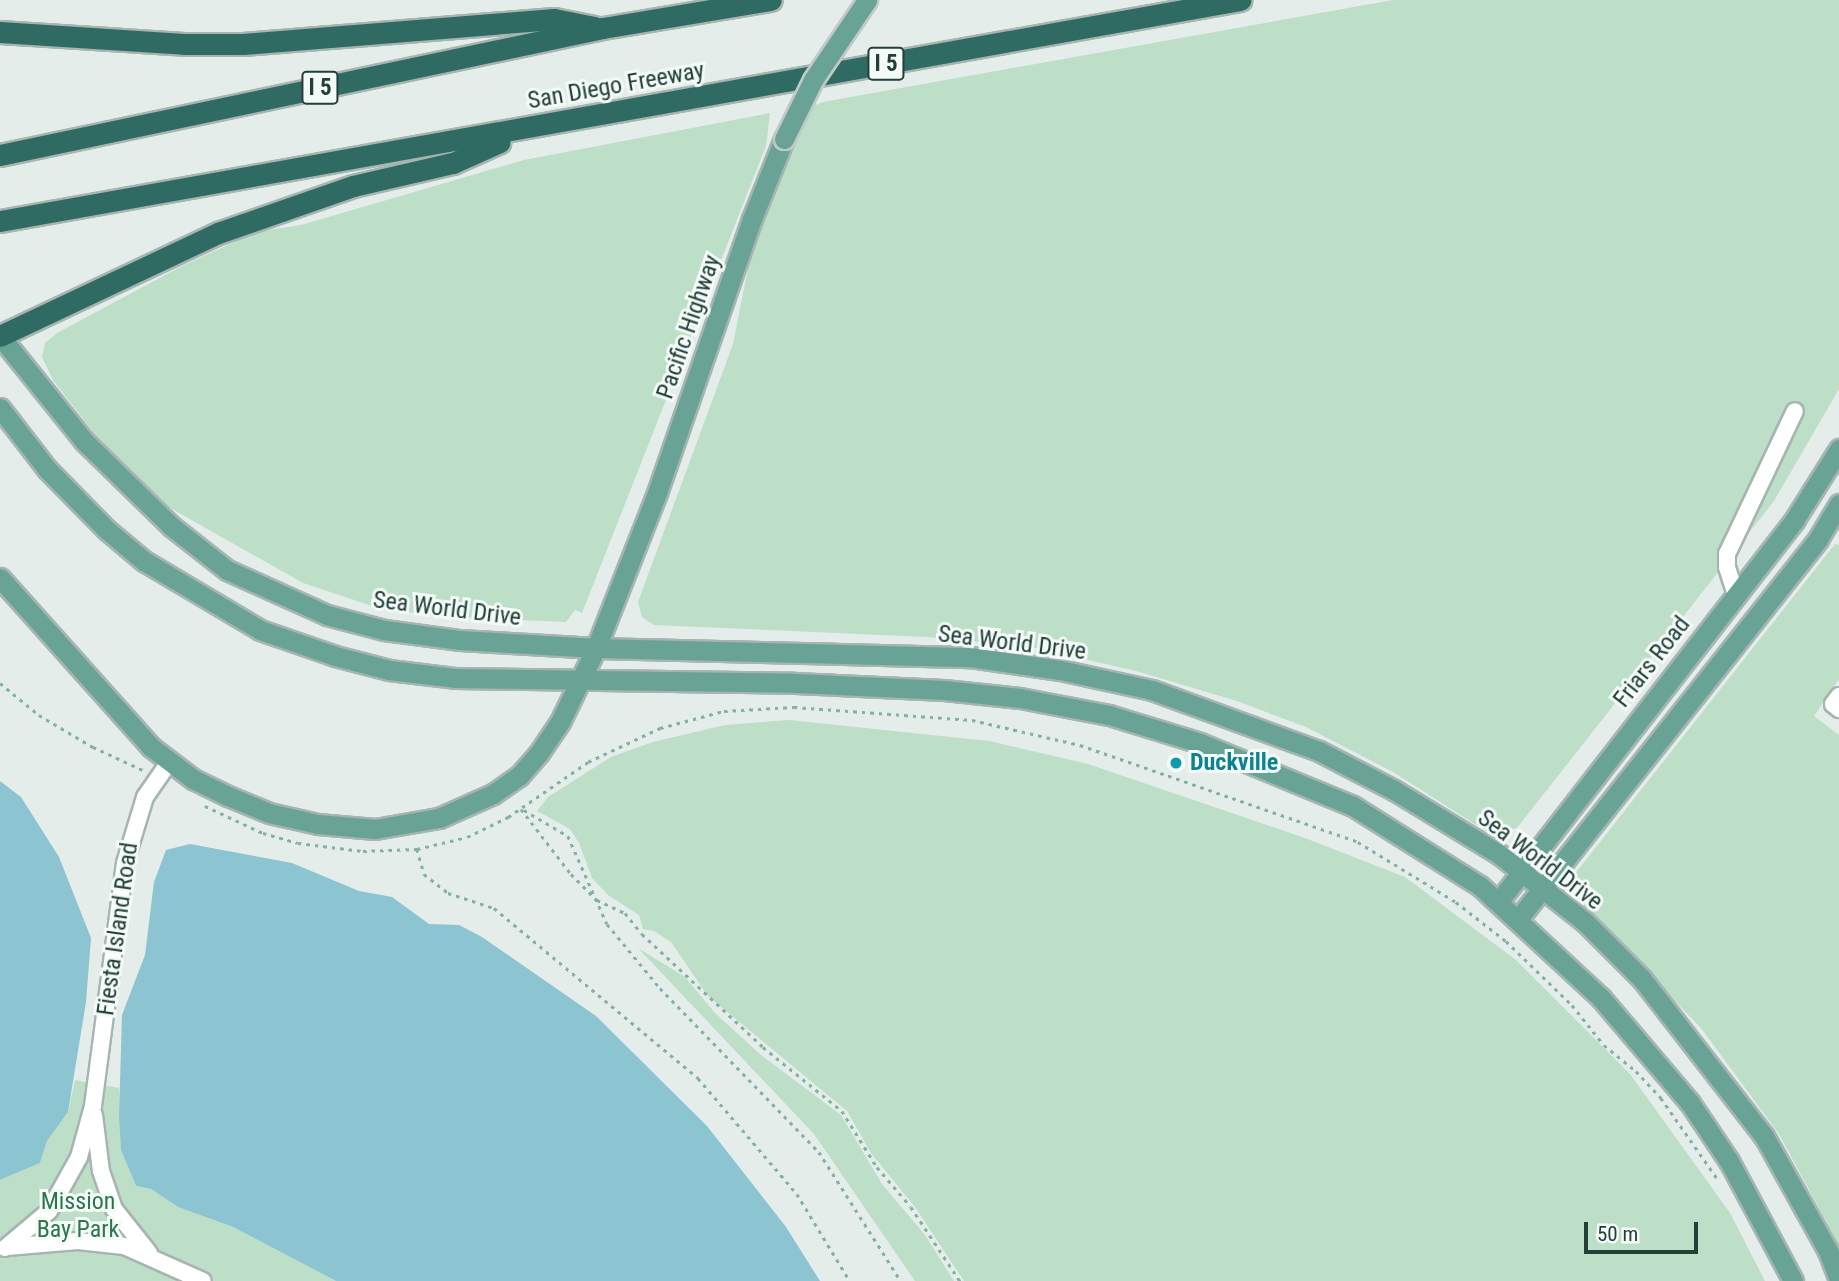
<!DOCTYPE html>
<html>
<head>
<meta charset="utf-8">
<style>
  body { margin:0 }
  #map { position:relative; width:1839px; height:1281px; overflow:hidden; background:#e4ede9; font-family:"Roboto Condensed",sans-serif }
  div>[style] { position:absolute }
  .green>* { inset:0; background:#bddec7 }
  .water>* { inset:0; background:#8cc4d2 }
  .path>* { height:2.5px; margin-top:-1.25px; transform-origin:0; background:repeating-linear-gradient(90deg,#84b1a5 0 3.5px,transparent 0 8.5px) }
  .roads { filter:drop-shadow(2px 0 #a6b5b1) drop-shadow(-2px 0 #a6b5b1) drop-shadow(0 2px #a6b5b1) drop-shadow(0 -2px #a6b5b1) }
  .minor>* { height:16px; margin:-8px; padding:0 8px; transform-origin:8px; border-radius:8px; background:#fff }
  .major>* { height:19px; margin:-9.5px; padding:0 9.5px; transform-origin:9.5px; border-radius:9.5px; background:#68a396 }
  .highway>* { height:21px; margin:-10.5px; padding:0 10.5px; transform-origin:10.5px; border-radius:10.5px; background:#2f6b62 }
  .bridges { filter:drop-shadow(2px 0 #c1c9c8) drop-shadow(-2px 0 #c1c9c8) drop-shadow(0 2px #c1c9c8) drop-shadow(0 -2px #c1c9c8) }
  .major-bridge>* { height:19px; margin:-9.5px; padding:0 9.5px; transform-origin:9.5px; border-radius:9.5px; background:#68a396 }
  .dots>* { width:19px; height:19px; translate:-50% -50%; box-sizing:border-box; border:4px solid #f4faf7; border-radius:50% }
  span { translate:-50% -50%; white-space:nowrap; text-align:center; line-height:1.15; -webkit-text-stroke:6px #f4faf7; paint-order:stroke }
  .shield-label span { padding:2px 5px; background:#f4faf7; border:2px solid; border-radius:5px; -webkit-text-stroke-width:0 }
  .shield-label { font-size:23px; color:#233f39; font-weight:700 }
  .street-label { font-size:24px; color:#233f39 }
  .culture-label { font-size:24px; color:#0d838f; font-weight:700 }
  .left { translate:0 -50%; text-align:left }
  .park-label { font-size:24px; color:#2d764d }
  .scale { position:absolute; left:1584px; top:1222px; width:114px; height:32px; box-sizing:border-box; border:4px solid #233f39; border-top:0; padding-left:9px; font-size:21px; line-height:24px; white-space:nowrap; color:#233f39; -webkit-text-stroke:5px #f4faf7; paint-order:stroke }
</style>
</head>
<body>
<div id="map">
  <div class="green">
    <i style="clip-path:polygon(1393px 0,1839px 0,1839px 389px,1774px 501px,1517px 828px,1492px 835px,1393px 772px,1306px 727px,1237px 701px,1136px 671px,1036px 648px,927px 637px,654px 625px,642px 617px,638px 602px,733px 344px,749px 263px,778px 183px,811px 107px,823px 102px)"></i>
    <i style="clip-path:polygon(770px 113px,766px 146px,582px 613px,575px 610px,566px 622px,446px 617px,378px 608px,303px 583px,165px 505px,97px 437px,53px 380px,42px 357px,45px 343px,57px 333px,182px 266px,256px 232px,301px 225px,524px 160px)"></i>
    <i style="clip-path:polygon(1835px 544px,1839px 545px,1839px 679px,1814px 716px,1839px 735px,1839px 1246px,1779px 1134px,1701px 1028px,1571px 895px,1570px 880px)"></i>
    <i style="clip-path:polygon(789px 720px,989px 741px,1088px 764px,1305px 838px,1405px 877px,1516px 960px,1630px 1074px,1730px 1213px,1765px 1281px,964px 1281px,915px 1207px,871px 1153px,847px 1111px,708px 996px,671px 942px,654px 931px,643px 929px,639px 915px,608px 895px,592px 878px,579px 843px,570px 829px,537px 811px,548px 797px,611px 757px,653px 742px,725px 725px)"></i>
    <i style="clip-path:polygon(638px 948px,685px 977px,715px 1013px,761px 1055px,841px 1115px,882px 1184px,925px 1235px,954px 1281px,915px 1281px,814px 1134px)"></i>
    <i style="clip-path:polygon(75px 1080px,119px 1088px,121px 1150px,136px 1186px,151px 1189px,178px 1207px,233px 1227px,336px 1281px,0 1281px,0 1180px,40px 1163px,47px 1141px,68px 1112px)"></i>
  </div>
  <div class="water">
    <i style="clip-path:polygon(0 781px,21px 797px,59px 857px,91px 938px,86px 1002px,68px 1112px,47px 1141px,40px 1163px,0 1180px)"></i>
    <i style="clip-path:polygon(190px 844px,292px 863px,359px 891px,392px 897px,429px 924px,459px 925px,482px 937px,596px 1016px,707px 1126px,786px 1227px,820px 1281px,336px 1281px,233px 1227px,178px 1207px,151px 1189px,136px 1186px,121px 1150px,119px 1115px,122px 1015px,145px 955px,154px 882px,166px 850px)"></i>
  </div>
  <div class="path">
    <i style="left:0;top:683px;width:50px;rotate:39.4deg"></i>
    <i style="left:39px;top:715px;width:63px;rotate:30.7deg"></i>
    <i style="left:93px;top:747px;width:57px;rotate:24.8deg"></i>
    <i style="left:205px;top:806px;width:64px;rotate:25deg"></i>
    <i style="left:263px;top:833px;width:36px;rotate:16deg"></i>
    <i style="left:298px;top:843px;width:65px;rotate:7deg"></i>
    <i style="left:363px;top:851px;width:54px;rotate:-2.1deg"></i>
    <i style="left:417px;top:849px;width:51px;rotate:-13.5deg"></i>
    <i style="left:467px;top:837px;width:46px;rotate:-26deg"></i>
    <i style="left:508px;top:817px;width:97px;rotate:-34.5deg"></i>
    <i style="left:588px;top:762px;width:80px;rotate:-25.3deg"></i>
    <i style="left:660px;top:728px;width:66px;rotate:-14.9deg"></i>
    <i style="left:724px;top:711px;width:70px;rotate:-3.3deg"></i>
    <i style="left:794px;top:707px;width:178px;rotate:4.2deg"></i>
    <i style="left:972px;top:720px;width:111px;rotate:13deg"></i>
    <i style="left:1080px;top:745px;width:294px;rotate:19.2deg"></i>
    <i style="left:1358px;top:842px;width:115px;rotate:31.5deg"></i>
    <i style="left:1456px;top:902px;width:63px;rotate:38deg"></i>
    <i style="left:1506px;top:941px;width:92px;rotate:44.1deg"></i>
    <i style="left:1572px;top:1005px;width:51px;rotate:51.3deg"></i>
    <i style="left:1604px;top:1045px;width:41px;rotate:39.1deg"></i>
    <i style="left:1636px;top:1071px;width:37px;rotate:47deg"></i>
    <i style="left:1661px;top:1098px;width:101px;rotate:55.1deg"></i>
    <i style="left:521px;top:809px;width:82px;rotate:52.4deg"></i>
    <i style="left:571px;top:874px;width:37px;rotate:45deg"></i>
    <i style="left:597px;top:900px;width:31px;rotate:25deg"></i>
    <i style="left:625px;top:913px;width:27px;rotate:51deg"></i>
    <i style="left:642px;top:934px;width:166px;rotate:43deg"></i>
    <i style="left:763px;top:1047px;width:102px;rotate:39deg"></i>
    <i style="left:842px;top:1111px;width:66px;rotate:58deg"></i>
    <i style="left:877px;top:1167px;width:52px;rotate:49.6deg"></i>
    <i style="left:911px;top:1207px;width:89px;rotate:56.5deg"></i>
    <i style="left:524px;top:810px;width:51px;rotate:30.6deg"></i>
    <i style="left:568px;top:836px;width:96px;rotate:66.1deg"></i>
    <i style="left:607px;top:924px;width:83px;rotate:50.4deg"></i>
    <i style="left:660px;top:988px;width:228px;rotate:45.9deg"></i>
    <i style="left:819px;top:1152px;width:153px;rotate:57.6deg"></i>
    <i style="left:417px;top:849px;width:26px;rotate:74deg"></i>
    <i style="left:424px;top:874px;width:31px;rotate:38deg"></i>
    <i style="left:448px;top:893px;width:48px;rotate:18.1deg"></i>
    <i style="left:494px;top:908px;width:266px;rotate:39.8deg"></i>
    <i style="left:698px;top:1078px;width:153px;rotate:49.5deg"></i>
    <i style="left:797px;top:1194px;width:102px;rotate:58.7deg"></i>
  </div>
  <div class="roads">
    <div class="minor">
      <i style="left:1736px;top:595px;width:29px;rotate:-108deg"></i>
      <i style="left:1727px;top:567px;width:13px;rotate:-90deg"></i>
      <i style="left:1727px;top:554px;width:158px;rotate:-64.6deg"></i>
      <i style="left:1839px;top:696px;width:10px;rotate:127deg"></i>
      <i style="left:1833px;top:704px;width:8px;rotate:40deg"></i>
      <i style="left:94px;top:1115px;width:56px;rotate:82.9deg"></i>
      <i style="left:101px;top:1171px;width:40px;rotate:71.1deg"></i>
      <i style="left:114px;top:1209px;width:56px;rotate:51.5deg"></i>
      <i style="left:7px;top:1247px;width:71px;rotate:-4.8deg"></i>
      <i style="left:78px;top:1241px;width:46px;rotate:6.2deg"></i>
      <i style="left:124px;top:1246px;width:86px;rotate:23.9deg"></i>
      <i style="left:5px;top:1248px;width:57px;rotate:-40.1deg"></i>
      <i style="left:49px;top:1211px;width:62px;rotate:-60.9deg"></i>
      <i style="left:79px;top:1157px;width:53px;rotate:-74.6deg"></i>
      <i style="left:93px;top:1106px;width:245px;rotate:-82.5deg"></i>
      <i style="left:125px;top:863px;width:69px;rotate:-73.1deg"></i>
      <i style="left:145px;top:797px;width:44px;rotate:-55.2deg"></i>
    </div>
    <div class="major">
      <i style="left:0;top:336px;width:134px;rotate:51.3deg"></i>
      <i style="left:84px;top:441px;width:122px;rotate:44.3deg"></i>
      <i style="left:171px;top:526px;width:71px;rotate:38.2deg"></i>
      <i style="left:227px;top:570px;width:110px;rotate:24.2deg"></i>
      <i style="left:327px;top:615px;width:59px;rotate:14.7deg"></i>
      <i style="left:384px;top:630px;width:77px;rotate:7.5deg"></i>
      <i style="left:460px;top:640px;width:136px;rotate:3.4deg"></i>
      <i style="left:596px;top:648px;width:374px;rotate:1.4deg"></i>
      <i style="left:970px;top:657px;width:91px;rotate:8.2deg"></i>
      <i style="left:1060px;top:670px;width:94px;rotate:12.3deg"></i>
      <i style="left:1152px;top:690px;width:178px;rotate:20.1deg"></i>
      <i style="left:1319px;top:751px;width:85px;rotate:27.5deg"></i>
      <i style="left:1394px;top:790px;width:123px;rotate:31.4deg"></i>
      <i style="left:1499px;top:854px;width:110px;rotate:38.3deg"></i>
      <i style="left:1585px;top:922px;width:81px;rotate:45deg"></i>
      <i style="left:1642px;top:979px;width:199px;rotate:52.2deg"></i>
      <i style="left:1764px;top:1136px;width:132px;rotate:60.9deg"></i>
      <i style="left:1828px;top:1251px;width:30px;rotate:69deg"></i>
      <i style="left:0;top:408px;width:77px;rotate:52.4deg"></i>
      <i style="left:47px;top:469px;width:86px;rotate:45.5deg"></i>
      <i style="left:107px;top:530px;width:48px;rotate:40deg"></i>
      <i style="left:144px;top:561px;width:135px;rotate:30.7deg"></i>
      <i style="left:260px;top:630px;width:79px;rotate:19.1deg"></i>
      <i style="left:335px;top:656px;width:56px;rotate:14.5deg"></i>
      <i style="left:389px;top:670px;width:66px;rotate:6.9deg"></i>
      <i style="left:455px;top:678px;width:340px;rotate:0.8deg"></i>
      <i style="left:795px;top:683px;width:149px;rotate:2.7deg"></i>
      <i style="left:944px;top:690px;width:76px;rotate:6deg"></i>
      <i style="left:1020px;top:698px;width:91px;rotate:10.8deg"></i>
      <i style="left:1109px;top:715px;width:95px;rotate:17.1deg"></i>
      <i style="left:1200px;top:743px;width:165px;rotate:22.4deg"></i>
      <i style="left:1353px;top:806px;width:150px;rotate:32.2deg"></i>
      <i style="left:1480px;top:886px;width:165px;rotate:42.8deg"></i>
      <i style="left:1601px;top:998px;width:138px;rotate:49.7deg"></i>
      <i style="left:1690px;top:1103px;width:70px;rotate:56.1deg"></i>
      <i style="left:1729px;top:1161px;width:136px;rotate:61.9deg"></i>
      <i style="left:0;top:578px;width:227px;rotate:48.2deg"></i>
      <i style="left:151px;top:747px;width:53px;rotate:37.3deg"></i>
      <i style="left:193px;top:779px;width:39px;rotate:26deg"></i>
      <i style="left:228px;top:796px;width:44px;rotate:22.5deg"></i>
      <i style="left:269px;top:813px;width:50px;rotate:12.7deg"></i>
      <i style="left:318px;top:824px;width:57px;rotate:5deg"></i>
      <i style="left:375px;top:829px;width:65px;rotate:-9.8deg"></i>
      <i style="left:439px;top:818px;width:59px;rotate:-24deg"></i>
      <i style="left:493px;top:794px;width:32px;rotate:-35deg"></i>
      <i style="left:519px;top:776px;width:30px;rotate:-49deg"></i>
      <i style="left:539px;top:753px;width:37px;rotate:-56deg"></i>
      <i style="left:560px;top:722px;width:82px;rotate:-64.1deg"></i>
      <i style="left:596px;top:648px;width:167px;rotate:-68.5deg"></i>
      <i style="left:657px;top:493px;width:290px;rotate:-70.9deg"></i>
      <i style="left:752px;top:219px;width:86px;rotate:-68.2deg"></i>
      <i style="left:1499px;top:901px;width:483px;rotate:-52.2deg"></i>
      <i style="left:1795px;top:519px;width:83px;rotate:-57.8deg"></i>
      <i style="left:1519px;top:918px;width:483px;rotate:-51.7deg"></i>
      <i style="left:1818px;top:539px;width:41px;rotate:-59deg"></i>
    </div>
    <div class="highway">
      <i style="left:0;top:32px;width:184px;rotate:3.7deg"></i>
      <i style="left:184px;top:44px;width:59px"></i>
      <i style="left:243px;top:44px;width:312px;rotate:-4.6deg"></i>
      <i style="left:554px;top:19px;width:41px;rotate:11.3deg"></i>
      <i style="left:0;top:155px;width:616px;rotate:-11.89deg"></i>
      <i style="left:603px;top:28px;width:170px;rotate:-9.5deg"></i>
      <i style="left:0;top:221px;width:1260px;rotate:-10.11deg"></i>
      <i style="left:0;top:336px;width:241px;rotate:-25.3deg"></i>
      <i style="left:218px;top:233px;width:143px;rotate:-19.2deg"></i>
      <i style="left:353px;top:186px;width:103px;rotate:-13deg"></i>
      <i style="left:453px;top:163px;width:51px;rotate:-24.1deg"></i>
    </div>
  </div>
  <div class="bridges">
    <div class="major-bridge">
      <i style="left:784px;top:139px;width:66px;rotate:-63.8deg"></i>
      <i style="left:813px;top:80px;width:97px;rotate:-56deg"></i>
    </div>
  </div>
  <div class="dots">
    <i style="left:1176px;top:763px;background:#0f9aa8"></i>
  </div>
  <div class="shield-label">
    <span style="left:886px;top:64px">I 5</span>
    <span style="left:320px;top:88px">I 5</span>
  </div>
  <div class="street-label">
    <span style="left:616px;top:86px;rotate:-10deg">San Diego Freeway</span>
    <span style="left:689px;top:327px;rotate:-71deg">Pacific Highway</span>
    <span style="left:447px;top:609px;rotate:7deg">Sea World Drive</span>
    <span style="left:1012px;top:643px;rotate:7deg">Sea World Drive</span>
    <span style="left:1652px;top:662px;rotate:-52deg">Friars Road</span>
    <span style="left:1540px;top:860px;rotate:37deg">Sea World Drive</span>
    <span style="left:118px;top:929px;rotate:-82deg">Fiesta Island Road</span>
  </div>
  <div class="culture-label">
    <span class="left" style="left:1190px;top:763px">Duckville</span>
  </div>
  <div class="park-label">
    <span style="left:78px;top:1216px">Mission<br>Bay Park</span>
  </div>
  <div class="scale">50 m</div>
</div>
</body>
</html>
